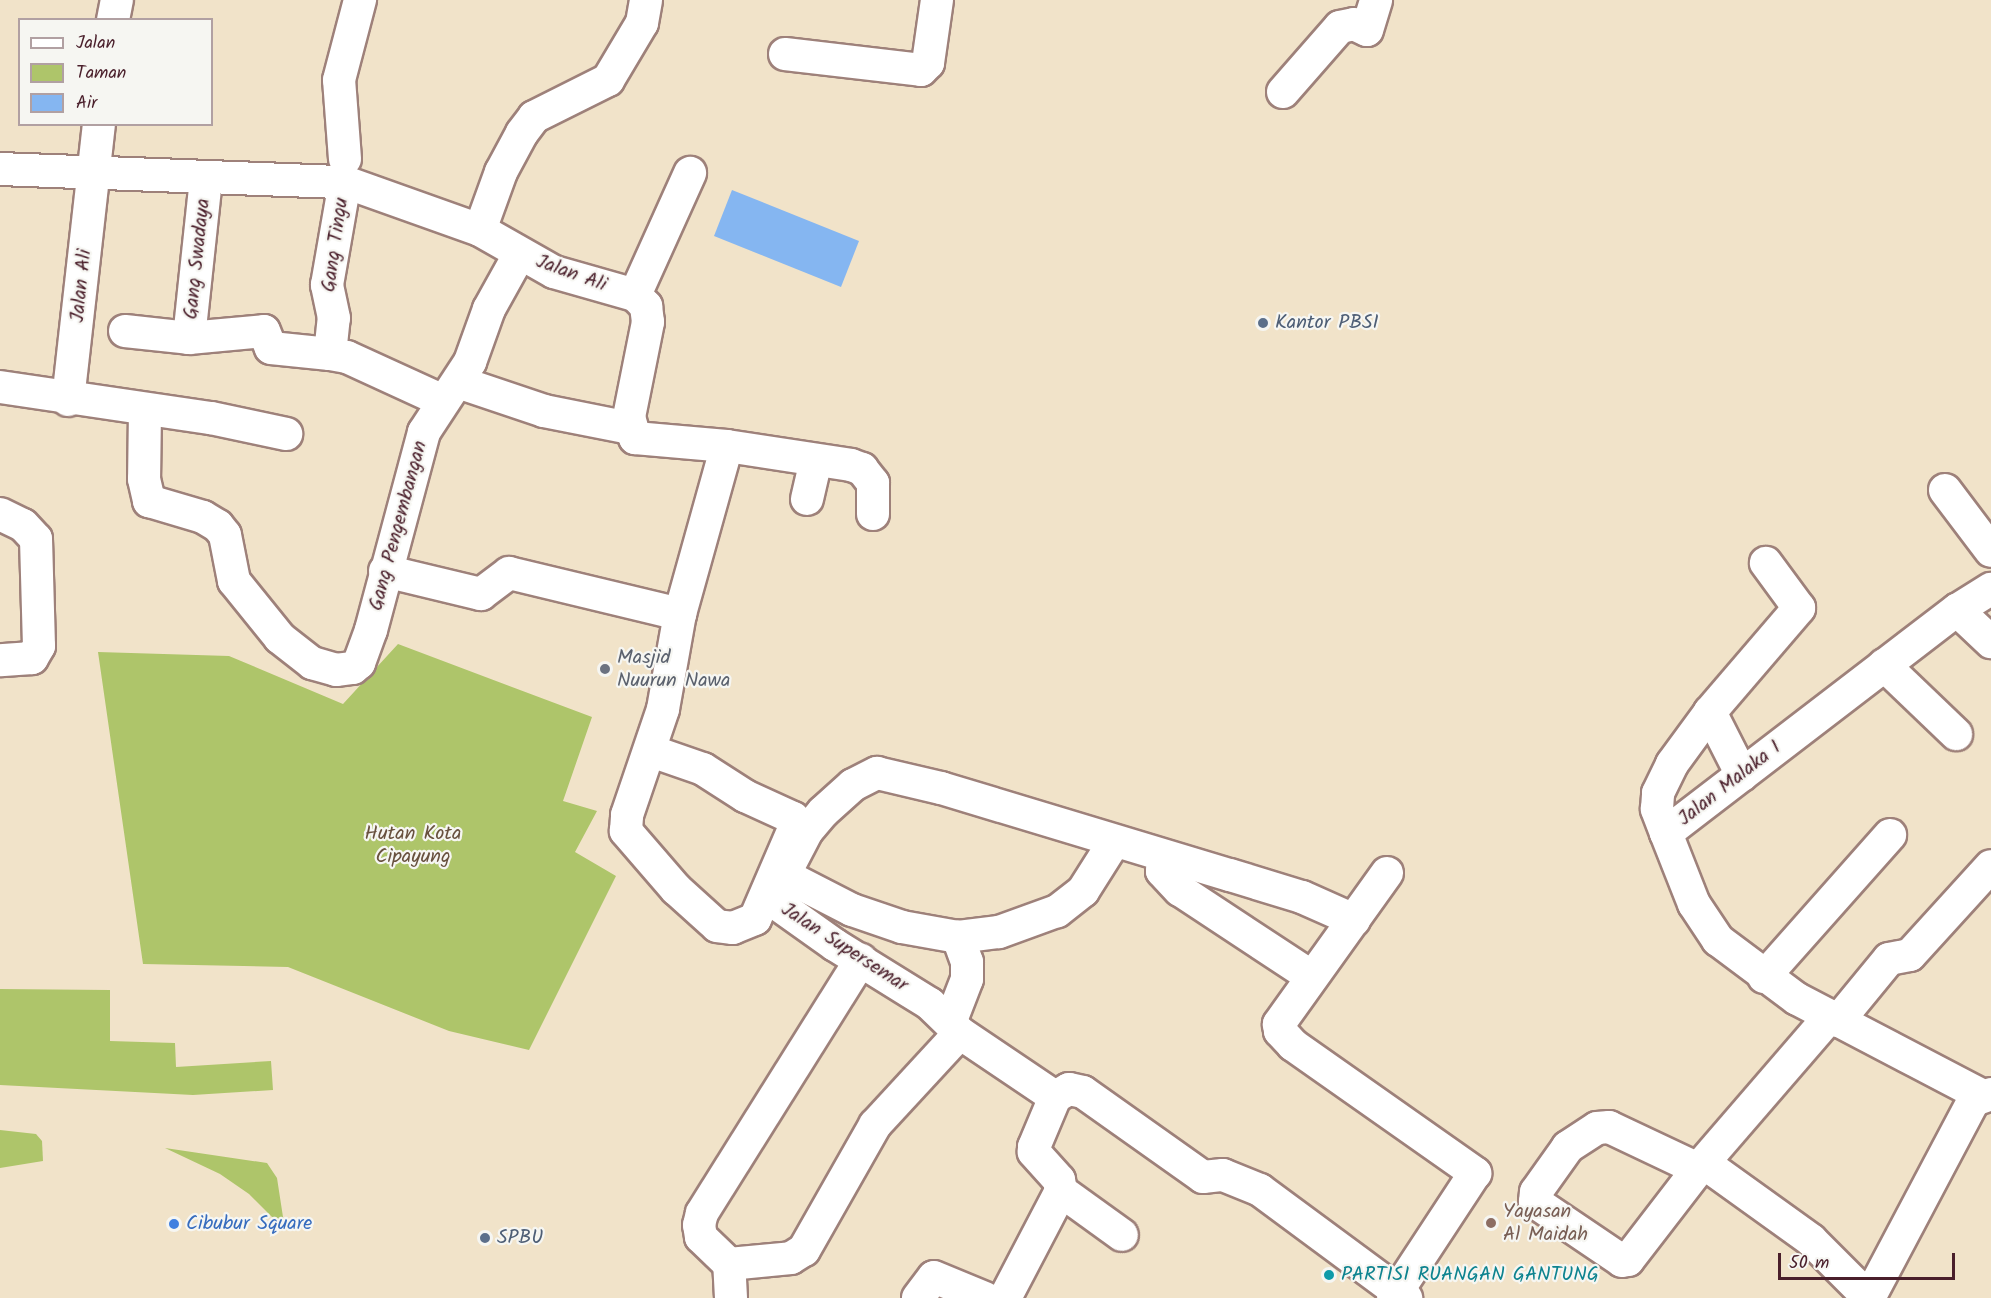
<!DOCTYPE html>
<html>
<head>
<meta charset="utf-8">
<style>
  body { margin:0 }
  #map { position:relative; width:1991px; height:1298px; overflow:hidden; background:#f1e3c9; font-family:Kalam,sans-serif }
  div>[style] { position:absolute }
  .green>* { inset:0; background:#aec56a }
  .water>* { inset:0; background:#85b6f1 }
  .roads { filter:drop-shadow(2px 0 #9e817a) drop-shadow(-2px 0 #9e817a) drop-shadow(0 2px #9e817a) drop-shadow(0 -2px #9e817a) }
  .minor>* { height:32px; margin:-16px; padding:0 16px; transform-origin:16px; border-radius:16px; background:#fff }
  .dots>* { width:16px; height:16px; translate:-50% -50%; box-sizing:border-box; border:3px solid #f6f6f2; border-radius:50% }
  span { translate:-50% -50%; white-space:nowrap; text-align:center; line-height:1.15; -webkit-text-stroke:4.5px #f6f6f2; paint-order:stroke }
  .street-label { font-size:20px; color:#4a1f2b }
  .service-label { font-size:20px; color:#4e5e75 }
  .left { translate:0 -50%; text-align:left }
  .worship-label { font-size:20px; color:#5b616d }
  .park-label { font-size:20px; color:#68513e }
  .education-label { font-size:20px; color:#785e54 }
  .shop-label { font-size:20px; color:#366cbe }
  .culture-label { font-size:20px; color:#0d838f }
  .legend { position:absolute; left:18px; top:18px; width:195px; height:108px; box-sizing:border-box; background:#f6f6f2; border:2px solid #b1a0a2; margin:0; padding:8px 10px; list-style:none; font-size:18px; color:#4a1f2b }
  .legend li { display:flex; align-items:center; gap:12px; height:30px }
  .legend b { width:30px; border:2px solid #b1a0a2 }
  .scale { position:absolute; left:1778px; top:1253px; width:177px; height:27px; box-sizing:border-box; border:3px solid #4a1f2b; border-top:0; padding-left:8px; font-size:18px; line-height:21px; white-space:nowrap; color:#4a1f2b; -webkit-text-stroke:4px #f6f6f2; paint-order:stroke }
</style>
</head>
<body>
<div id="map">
  <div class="green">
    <i style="clip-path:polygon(398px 644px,592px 717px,563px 801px,597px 811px,575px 852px,616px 876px,529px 1050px,449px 1031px,288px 967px,143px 964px,98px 652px,229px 656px,343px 704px)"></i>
    <i style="clip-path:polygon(0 989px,110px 990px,110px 1041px,175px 1043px,176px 1067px,271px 1061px,273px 1090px,193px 1095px,0 1085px)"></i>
    <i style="clip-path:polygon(0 1130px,36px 1134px,42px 1141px,43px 1161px,0 1168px)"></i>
    <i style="clip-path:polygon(165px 1148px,267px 1163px,277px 1178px,285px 1230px,249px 1194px,220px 1174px)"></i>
  </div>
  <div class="water">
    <i style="clip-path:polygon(732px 190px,859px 241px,841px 287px,714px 236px)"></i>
  </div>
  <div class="roads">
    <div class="minor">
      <i style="left:113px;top:20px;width:20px;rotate:-79deg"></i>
      <i style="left:785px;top:54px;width:137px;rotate:6.7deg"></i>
      <i style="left:921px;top:70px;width:10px;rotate:-45deg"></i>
      <i style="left:928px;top:63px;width:64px;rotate:-81.9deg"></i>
      <i style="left:1283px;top:92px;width:86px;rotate:-48.8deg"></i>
      <i style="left:1340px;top:27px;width:14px;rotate:-12deg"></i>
      <i style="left:1354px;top:24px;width:14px;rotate:25deg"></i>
      <i style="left:1367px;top:30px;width:31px;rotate:-73deg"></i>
      <i style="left:345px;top:159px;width:79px;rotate:-94.3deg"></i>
      <i style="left:339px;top:80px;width:83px;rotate:-75.3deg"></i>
      <i style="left:0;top:169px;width:345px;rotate:2.2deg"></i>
      <i style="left:345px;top:182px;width:143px;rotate:19.6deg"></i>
      <i style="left:480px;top:230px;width:85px;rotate:29.6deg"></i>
      <i style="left:554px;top:272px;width:84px;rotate:15.9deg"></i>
      <i style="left:635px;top:295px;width:16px;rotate:45deg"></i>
      <i style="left:646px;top:306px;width:16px;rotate:83deg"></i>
      <i style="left:648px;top:322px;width:97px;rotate:101.3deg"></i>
      <i style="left:629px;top:417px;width:22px;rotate:74deg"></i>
      <i style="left:635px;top:438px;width:92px;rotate:5deg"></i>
      <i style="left:727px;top:446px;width:125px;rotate:8.7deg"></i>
      <i style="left:851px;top:465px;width:12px;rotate:20deg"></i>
      <i style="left:862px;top:469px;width:18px;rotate:52deg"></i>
      <i style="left:873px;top:483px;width:31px;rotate:90deg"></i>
      <i style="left:480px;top:230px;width:62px;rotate:-70.1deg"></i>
      <i style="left:501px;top:172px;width:44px;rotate:-61.7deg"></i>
      <i style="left:522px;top:133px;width:20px;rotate:-53deg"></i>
      <i style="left:534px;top:117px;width:83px;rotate:-26.6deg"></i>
      <i style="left:608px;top:80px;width:66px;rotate:-59.2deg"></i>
      <i style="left:642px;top:23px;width:23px;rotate:-80deg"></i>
      <i style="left:635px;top:295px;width:134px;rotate:-65.7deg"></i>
      <i style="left:125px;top:331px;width:64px;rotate:6.2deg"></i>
      <i style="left:189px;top:338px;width:75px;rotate:-5.3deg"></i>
      <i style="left:264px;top:331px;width:18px;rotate:68deg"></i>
      <i style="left:271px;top:348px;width:59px;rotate:5.8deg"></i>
      <i style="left:330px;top:354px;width:36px;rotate:-84deg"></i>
      <i style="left:334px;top:318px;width:34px;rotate:-102deg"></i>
      <i style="left:327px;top:285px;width:105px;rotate:-80.1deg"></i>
      <i style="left:189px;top:338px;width:160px;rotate:-83.9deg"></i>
      <i style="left:330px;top:354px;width:17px;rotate:10deg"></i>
      <i style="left:347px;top:357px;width:106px;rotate:24.6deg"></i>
      <i style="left:458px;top:382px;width:91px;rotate:18.6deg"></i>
      <i style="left:544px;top:411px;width:88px;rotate:11.2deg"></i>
      <i style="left:0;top:387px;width:213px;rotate:8.4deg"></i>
      <i style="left:211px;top:418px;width:77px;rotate:12deg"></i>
      <i style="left:68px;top:400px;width:278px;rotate:-83.6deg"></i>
      <i style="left:145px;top:411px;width:68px;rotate:90.8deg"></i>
      <i style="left:144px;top:479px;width:23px;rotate:77deg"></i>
      <i style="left:149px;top:501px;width:56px;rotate:16.5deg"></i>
      <i style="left:203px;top:517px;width:17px;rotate:31deg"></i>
      <i style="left:218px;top:526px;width:11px;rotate:52deg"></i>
      <i style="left:225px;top:535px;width:47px;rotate:78.9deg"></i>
      <i style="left:234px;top:581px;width:73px;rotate:51.1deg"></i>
      <i style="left:280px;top:638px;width:41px;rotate:38deg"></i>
      <i style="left:312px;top:663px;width:25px;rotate:16deg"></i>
      <i style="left:336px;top:670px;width:17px;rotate:-7deg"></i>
      <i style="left:353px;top:668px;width:8px;rotate:-40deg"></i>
      <i style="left:359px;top:663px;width:35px;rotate:-70deg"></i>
      <i style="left:371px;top:630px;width:205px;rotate:-75deg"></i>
      <i style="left:424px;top:432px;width:84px;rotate:-56.7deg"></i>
      <i style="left:470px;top:362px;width:56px;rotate:-70.3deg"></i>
      <i style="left:489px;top:309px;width:62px;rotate:-60.9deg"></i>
      <i style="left:1945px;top:490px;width:76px;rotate:53deg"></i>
      <i style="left:807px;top:499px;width:40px;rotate:-77deg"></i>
      <i style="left:0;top:514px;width:25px;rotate:26deg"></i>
      <i style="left:23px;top:525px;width:19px;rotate:47deg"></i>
      <i style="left:36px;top:539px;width:107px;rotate:88.4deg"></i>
      <i style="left:39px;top:646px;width:14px;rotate:120deg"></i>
      <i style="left:32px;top:658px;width:32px;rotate:176deg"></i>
      <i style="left:385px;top:571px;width:99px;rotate:13.5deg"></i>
      <i style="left:481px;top:594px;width:35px;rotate:-37deg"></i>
      <i style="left:509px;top:573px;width:176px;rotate:13.5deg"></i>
      <i style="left:1957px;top:610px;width:47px;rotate:43.3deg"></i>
      <i style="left:1884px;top:665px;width:100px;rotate:43.8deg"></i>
      <i style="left:651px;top:751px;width:55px;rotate:19.1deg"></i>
      <i style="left:703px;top:769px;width:50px;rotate:32.7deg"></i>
      <i style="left:745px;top:796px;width:53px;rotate:24.6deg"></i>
      <i style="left:793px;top:818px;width:7px;rotate:63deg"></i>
      <i style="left:796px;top:824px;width:103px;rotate:113.3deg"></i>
      <i style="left:755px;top:919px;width:24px;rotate:158deg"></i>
      <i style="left:733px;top:928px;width:16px;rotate:-173deg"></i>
      <i style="left:717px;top:926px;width:55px;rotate:-137.9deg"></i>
      <i style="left:676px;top:889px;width:77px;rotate:-130.8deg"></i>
      <i style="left:626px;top:831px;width:16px;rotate:-86deg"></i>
      <i style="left:627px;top:815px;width:112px;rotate:-71.2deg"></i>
      <i style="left:663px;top:709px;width:97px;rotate:-79.9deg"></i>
      <i style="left:680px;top:614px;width:174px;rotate:-74.4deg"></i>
      <i style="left:1742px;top:775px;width:71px;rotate:-116.9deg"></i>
      <i style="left:1710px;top:712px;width:137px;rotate:-49.4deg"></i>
      <i style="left:1799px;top:608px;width:56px;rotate:-126.3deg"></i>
      <i style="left:1666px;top:833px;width:26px;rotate:-111deg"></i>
      <i style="left:1657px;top:809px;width:16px;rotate:-86deg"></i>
      <i style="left:1658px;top:793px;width:32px;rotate:-64deg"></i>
      <i style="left:1672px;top:764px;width:64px;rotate:-53.8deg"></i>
      <i style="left:1114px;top:842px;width:58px;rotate:122.3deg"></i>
      <i style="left:1083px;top:891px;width:33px;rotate:142deg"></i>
      <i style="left:1057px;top:911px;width:62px;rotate:160.1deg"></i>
      <i style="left:999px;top:932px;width:41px;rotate:173deg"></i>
      <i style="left:958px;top:937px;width:57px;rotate:-169.9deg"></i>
      <i style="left:902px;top:927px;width:53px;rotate:-161.2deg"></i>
      <i style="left:852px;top:910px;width:76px;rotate:-152.8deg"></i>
      <i style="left:784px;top:875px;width:50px;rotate:-62.4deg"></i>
      <i style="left:807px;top:831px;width:25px;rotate:-50deg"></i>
      <i style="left:823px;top:812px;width:40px;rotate:-42deg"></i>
      <i style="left:853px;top:785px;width:27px;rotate:-27deg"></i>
      <i style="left:877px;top:773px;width:66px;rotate:13.2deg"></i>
      <i style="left:941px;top:788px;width:302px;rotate:16.8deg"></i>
      <i style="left:1230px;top:875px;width:75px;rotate:17deg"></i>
      <i style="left:1302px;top:897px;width:57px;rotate:23.9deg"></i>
      <i style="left:1164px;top:858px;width:13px;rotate:99deg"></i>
      <i style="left:1162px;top:871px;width:26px;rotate:47deg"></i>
      <i style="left:1180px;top:890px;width:158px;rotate:33.4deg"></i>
      <i style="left:1387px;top:873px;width:186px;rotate:125.6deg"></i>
      <i style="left:1279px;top:1024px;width:7px;rotate:82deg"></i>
      <i style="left:1280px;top:1031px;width:19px;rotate:47deg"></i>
      <i style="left:1293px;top:1045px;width:223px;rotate:35.1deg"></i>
      <i style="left:1475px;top:1173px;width:149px;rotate:123.3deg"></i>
      <i style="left:766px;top:896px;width:85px;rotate:35.4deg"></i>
      <i style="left:835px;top:945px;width:112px;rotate:31.8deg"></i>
      <i style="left:930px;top:1004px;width:42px;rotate:44deg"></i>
      <i style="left:960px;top:1033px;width:115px;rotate:34deg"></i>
      <i style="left:1764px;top:977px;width:190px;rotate:-48.4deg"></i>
      <i style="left:1838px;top:1021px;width:80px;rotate:-50.6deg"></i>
      <i style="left:1889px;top:959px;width:21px;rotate:-11deg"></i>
      <i style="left:1910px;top:955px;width:120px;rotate:-47.7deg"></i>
      <i style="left:950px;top:1023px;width:47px;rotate:-68.9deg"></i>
      <i style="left:967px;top:979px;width:17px;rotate:-90deg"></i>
      <i style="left:967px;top:962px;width:27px;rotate:-110deg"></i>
      <i style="left:1981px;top:1095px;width:208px;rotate:-152.4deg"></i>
      <i style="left:1797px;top:999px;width:99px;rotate:-143.2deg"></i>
      <i style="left:1718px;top:940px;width:43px;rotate:-123.7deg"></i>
      <i style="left:1694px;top:904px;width:76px;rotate:-111.5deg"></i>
      <i style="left:1666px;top:833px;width:367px;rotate:-37.5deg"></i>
      <i style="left:1957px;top:610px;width:40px;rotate:-32deg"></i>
      <i style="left:1704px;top:1163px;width:132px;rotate:35.7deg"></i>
      <i style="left:1811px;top:1240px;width:82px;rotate:45deg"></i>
      <i style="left:1869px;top:1298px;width:224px;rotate:-62.1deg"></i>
      <i style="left:1974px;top:1100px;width:18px;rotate:-19deg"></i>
      <i style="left:1698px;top:1169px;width:98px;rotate:-154.7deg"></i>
      <i style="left:1609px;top:1127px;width:12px;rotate:175deg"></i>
      <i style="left:1597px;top:1128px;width:35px;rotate:147deg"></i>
      <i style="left:1568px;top:1147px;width:55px;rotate:125.4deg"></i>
      <i style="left:1536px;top:1192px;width:10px;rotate:96deg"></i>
      <i style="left:1535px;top:1202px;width:105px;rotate:34.1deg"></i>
      <i style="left:1622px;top:1261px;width:6px;rotate:-9deg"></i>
      <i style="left:1628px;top:1260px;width:115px;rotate:-52.4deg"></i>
      <i style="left:1698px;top:1169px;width:202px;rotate:-49.2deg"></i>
      <i style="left:1061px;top:1191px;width:75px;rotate:35.8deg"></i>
      <i style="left:729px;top:1264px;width:62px;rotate:-5.5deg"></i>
      <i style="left:791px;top:1258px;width:15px;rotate:-32deg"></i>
      <i style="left:804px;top:1250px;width:144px;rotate:-60.4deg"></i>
      <i style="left:875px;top:1125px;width:125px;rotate:-47.3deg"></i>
      <i style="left:731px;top:1298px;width:34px;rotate:-93deg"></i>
      <i style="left:729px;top:1264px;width:39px;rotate:-136deg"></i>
      <i style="left:701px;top:1237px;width:12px;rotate:-99deg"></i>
      <i style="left:699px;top:1225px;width:12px;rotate:-76deg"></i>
      <i style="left:702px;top:1213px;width:299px;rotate:-57.9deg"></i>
      <i style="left:918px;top:1298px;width:26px;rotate:-53deg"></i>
      <i style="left:934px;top:1277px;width:55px;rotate:22.4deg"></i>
      <i style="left:1005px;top:1298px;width:121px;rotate:-62.4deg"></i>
      <i style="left:1061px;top:1191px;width:11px;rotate:-100deg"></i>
      <i style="left:1059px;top:1180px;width:38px;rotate:-132deg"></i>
      <i style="left:1034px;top:1152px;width:5px;rotate:-90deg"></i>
      <i style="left:1034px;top:1147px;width:54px;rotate:-67.2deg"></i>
      <i style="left:1055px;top:1097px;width:16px;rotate:-30deg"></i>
      <i style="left:1069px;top:1089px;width:14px;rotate:12deg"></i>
      <i style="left:1083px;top:1092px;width:147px;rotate:35.3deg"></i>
      <i style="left:1203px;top:1177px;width:20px;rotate:-6deg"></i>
      <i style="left:1223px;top:1175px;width:40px;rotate:22deg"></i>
      <i style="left:1260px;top:1190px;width:182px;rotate:36.5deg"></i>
    </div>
  </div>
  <div class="dots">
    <i style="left:1263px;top:323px;background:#5c6f8a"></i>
    <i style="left:605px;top:669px;background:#6b7280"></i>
    <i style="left:1491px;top:1223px;background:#8d6e63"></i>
    <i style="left:174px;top:1224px;background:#3f7fe0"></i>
    <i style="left:485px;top:1238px;background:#5c6f8a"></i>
    <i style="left:1329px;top:1275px;background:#0f9aa8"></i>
  </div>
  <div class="street-label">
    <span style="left:336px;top:245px;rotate:-82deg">Gang Tingu</span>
    <span style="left:198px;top:259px;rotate:-84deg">Gang Swadaya</span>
    <span style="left:571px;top:274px;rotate:20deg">Jalan Ali</span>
    <span style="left:82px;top:286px;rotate:-84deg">Jalan Ali</span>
    <span style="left:399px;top:526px;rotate:-75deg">Gang Pengembangan</span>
    <span style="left:1730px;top:784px;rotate:-38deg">Jalan Malaka I</span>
    <span style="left:844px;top:948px;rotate:33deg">Jalan Supersemar</span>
  </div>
  <div class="service-label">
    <span class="left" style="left:1275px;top:323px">Kantor PBSI</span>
    <span class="left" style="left:497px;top:1238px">SPBU</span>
  </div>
  <div class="worship-label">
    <span class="left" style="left:617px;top:670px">Masjid<br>Nuurun Nawa</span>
  </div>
  <div class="park-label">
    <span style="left:413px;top:846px">Hutan Kota<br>Cipayung</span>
  </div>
  <div class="education-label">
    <span class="left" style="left:1503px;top:1224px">Yayasan<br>Al Maidah</span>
  </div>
  <div class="shop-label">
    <span class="left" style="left:186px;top:1224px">Cibubur Square</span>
  </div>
  <div class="culture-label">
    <span class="left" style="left:1341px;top:1275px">PARTISI RUANGAN GANTUNG</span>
  </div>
  <ul class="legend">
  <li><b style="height:8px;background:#fff"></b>Jalan</li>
  <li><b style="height:16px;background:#aec56a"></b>Taman</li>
  <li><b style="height:16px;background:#85b6f1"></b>Air</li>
  </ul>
  <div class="scale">50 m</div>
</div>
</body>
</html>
